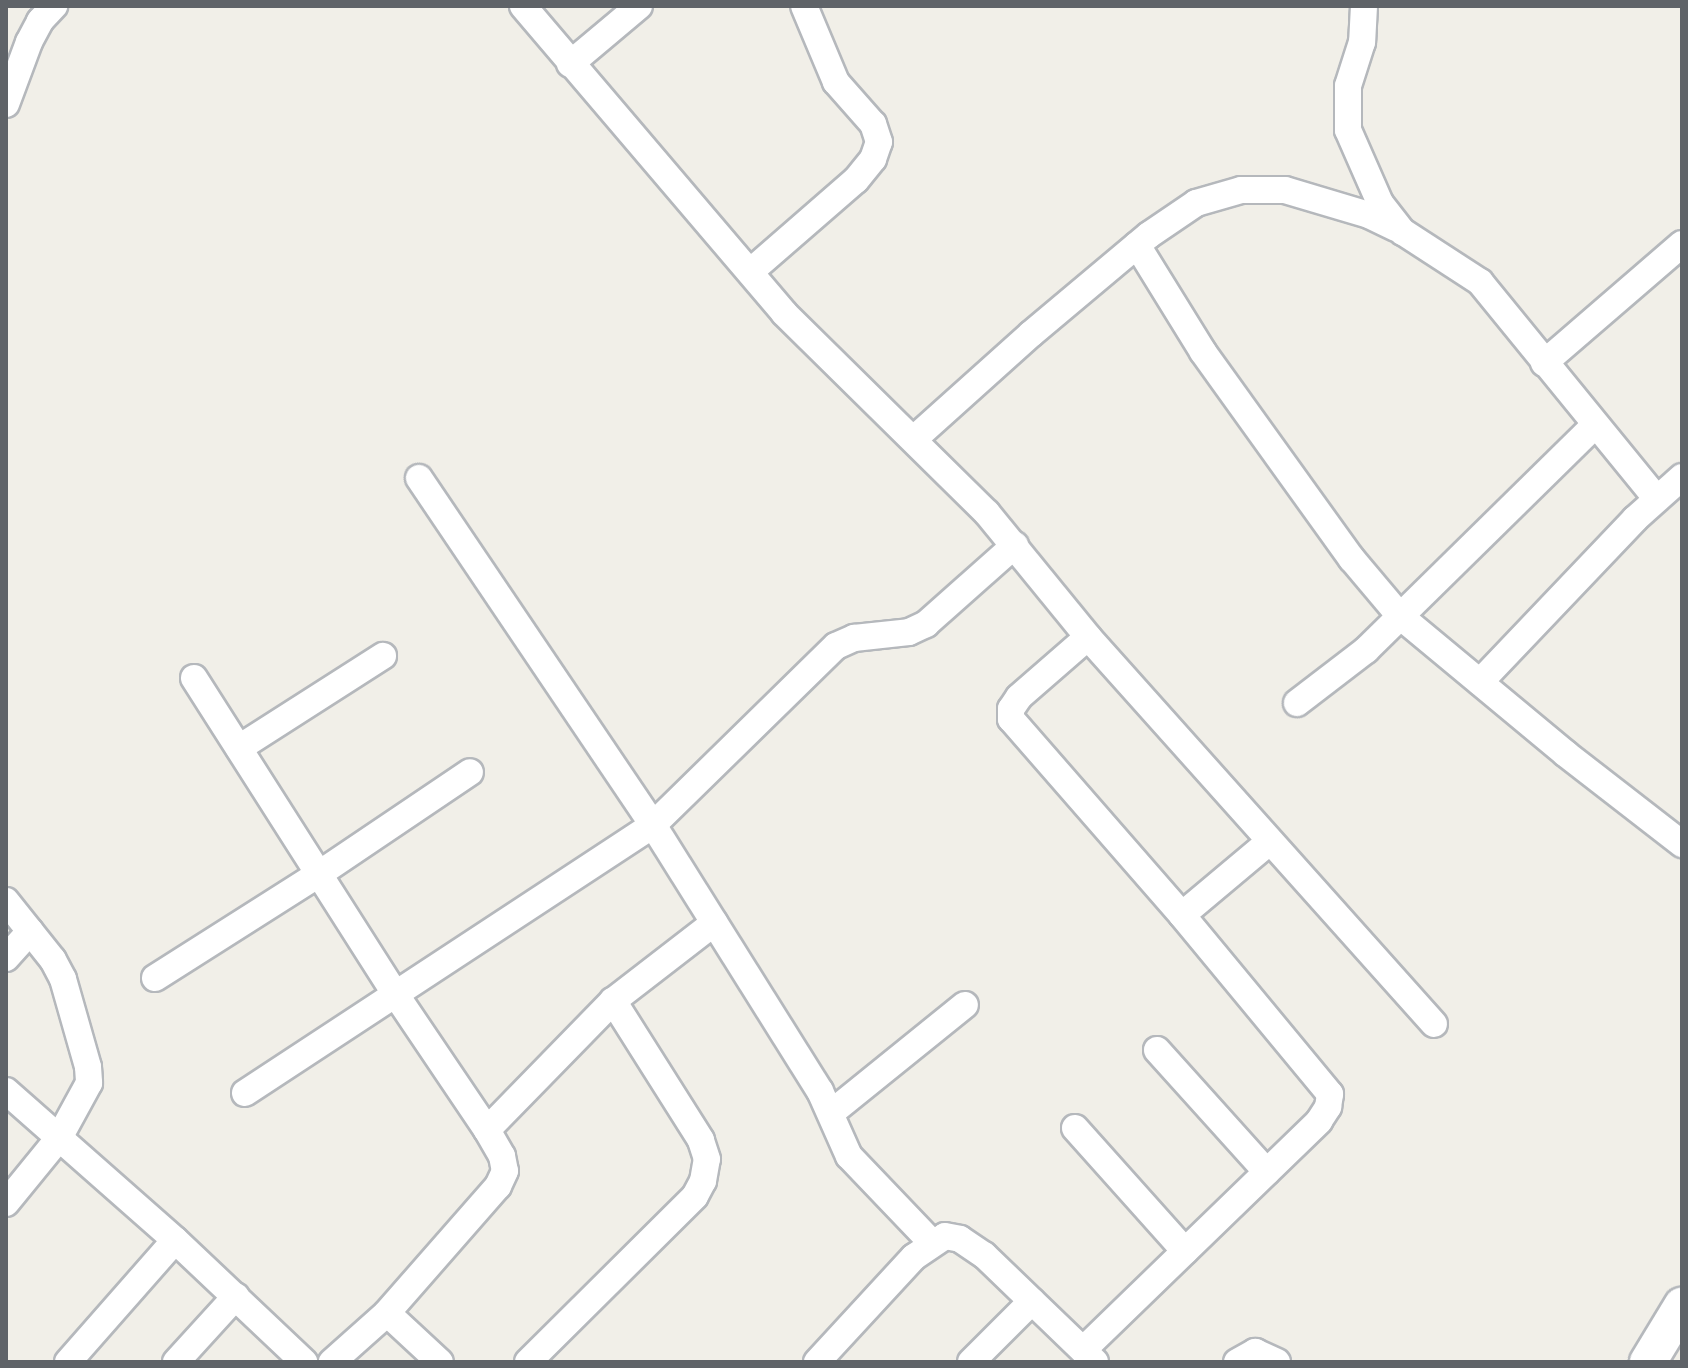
<!DOCTYPE html>
<html>
<head>
<meta charset="utf-8">
<style>
  body { margin:0 }
  #map { position:relative; width:1688px; height:1368px; overflow:hidden; background:#f1efe8; font-family:Roboto,sans-serif }
  div>[style] { position:absolute }
  .roads { filter:drop-shadow(2px 0 #b5b8bc) drop-shadow(-2px 0 #b5b8bc) drop-shadow(0 2px #b5b8bc) drop-shadow(0 -2px #b5b8bc) }
  .street>* { height:26px; margin:-13px; padding:0 13px; transform-origin:13px; border-radius:13px; background:#fff }
  .secondary>* { height:36px; margin:-18px; padding:0 18px; transform-origin:18px; border-radius:18px; background:#fff }
  span { translate:-50% -50%; white-space:nowrap; text-align:center; line-height:1.15; -webkit-text-stroke:6px #fff; paint-order:stroke }
  .frame { position:absolute; inset:0; border:8px solid #5f6368; pointer-events:none }
</style>
</head>
<body>
<div id="map">
  <div class="roads">
    <div class="street">
      <i style="left:523px;top:6px;width:403px;rotate:49.6deg"></i>
      <i style="left:784px;top:313px;width:285px;rotate:44.6deg"></i>
      <i style="left:987px;top:513px;width:160px;rotate:50.8deg"></i>
      <i style="left:1088px;top:637px;width:519px;rotate:48.2deg"></i>
      <i style="left:1364px;top:6px;width:36px;rotate:93deg"></i>
      <i style="left:1362px;top:42px;width:46px;rotate:107.7deg"></i>
      <i style="left:1348px;top:86px;width:44px;rotate:90deg"></i>
      <i style="left:1348px;top:130px;width:80px;rotate:66.3deg"></i>
      <i style="left:1380px;top:203px;width:37px;rotate:52deg"></i>
      <i style="left:1403px;top:232px;width:92px;rotate:33deg"></i>
      <i style="left:1480px;top:282px;width:279px;rotate:50.8deg"></i>
      <i style="left:570px;top:64px;width:90px;rotate:-40deg"></i>
      <i style="left:6px;top:104px;width:66px;rotate:-69.6deg"></i>
      <i style="left:29px;top:42px;width:24px;rotate:-62deg"></i>
      <i style="left:40px;top:21px;width:21px;rotate:-47deg"></i>
      <i style="left:1137px;top:245px;width:126px;rotate:58.3deg"></i>
      <i style="left:1203px;top:352px;width:255px;rotate:54.3deg"></i>
      <i style="left:1352px;top:559px;width:75px;rotate:49.9deg"></i>
      <i style="left:1400px;top:616px;width:216px;rotate:39.7deg"></i>
      <i style="left:1566px;top:754px;width:147px;rotate:37.8deg"></i>
      <i style="left:750px;top:272px;width:140px;rotate:-41deg"></i>
      <i style="left:856px;top:180px;width:27px;rotate:-51deg"></i>
      <i style="left:873px;top:159px;width:18px;rotate:-71deg"></i>
      <i style="left:879px;top:142px;width:19px;rotate:-108deg"></i>
      <i style="left:873px;top:124px;width:56px;rotate:-131.4deg"></i>
      <i style="left:836px;top:82px;width:82px;rotate:-112.8deg"></i>
      <i style="left:1544px;top:363px;width:182px;rotate:-40.8deg"></i>
      <i style="left:914px;top:439px;width:157px;rotate:-41.9deg"></i>
      <i style="left:1031px;top:334px;width:154px;rotate:-40deg"></i>
      <i style="left:1149px;top:235px;width:57px;rotate:-34.2deg"></i>
      <i style="left:1196px;top:203px;width:47px;rotate:-16.1deg"></i>
      <i style="left:1241px;top:190px;width:44px"></i>
      <i style="left:1285px;top:190px;width:88px;rotate:16.6deg"></i>
      <i style="left:1369px;top:215px;width:30px;rotate:26deg"></i>
      <i style="left:419px;top:478px;width:419px;rotate:56deg"></i>
      <i style="left:653px;top:825px;width:314px;rotate:57.9deg"></i>
      <i style="left:820px;top:1091px;width:71px;rotate:66deg"></i>
      <i style="left:849px;top:1156px;width:120px;rotate:46.3deg"></i>
      <i style="left:194px;top:678px;width:376px;rotate:57.5deg"></i>
      <i style="left:396px;top:995px;width:163px;rotate:56deg"></i>
      <i style="left:487px;top:1130px;width:30px;rotate:60deg"></i>
      <i style="left:502px;top:1156px;width:15px;rotate:79deg"></i>
      <i style="left:505px;top:1171px;width:17px;rotate:115deg"></i>
      <i style="left:498px;top:1186px;width:169px;rotate:131.2deg"></i>
      <i style="left:387px;top:1313px;width:74px;rotate:138.3deg"></i>
      <i style="left:1480px;top:682px;width:225px;rotate:-46.4deg"></i>
      <i style="left:1635px;top:519px;width:63px;rotate:-41.8deg"></i>
      <i style="left:1297px;top:703px;width:87px;rotate:-37.5deg"></i>
      <i style="left:1366px;top:650px;width:321px;rotate:-44.5deg"></i>
      <i style="left:239px;top:748px;width:171px;rotate:-32.6deg"></i>
      <i style="left:6px;top:901px;width:75px;rotate:51.5deg"></i>
      <i style="left:53px;top:960px;width:21px;rotate:62deg"></i>
      <i style="left:63px;top:979px;width:91px;rotate:74.1deg"></i>
      <i style="left:88px;top:1067px;width:16px;rotate:86deg"></i>
      <i style="left:89px;top:1083px;width:63px;rotate:118.6deg"></i>
      <i style="left:59px;top:1138px;width:84px;rotate:129.2deg"></i>
      <i style="left:1182px;top:915px;width:114px;rotate:-40deg"></i>
      <i style="left:6px;top:958px;width:36px;rotate:-48deg"></i>
      <i style="left:155px;top:978px;width:194px;rotate:-32.4deg"></i>
      <i style="left:319px;top:874px;width:182px;rotate:-34deg"></i>
      <i style="left:1157px;top:1050px;width:164px;rotate:48deg"></i>
      <i style="left:6px;top:1091px;width:225px;rotate:41.4deg"></i>
      <i style="left:175px;top:1240px;width:178px;rotate:43.4deg"></i>
      <i style="left:245px;top:1093px;width:488px;rotate:-33.3deg"></i>
      <i style="left:653px;top:825px;width:256px;rotate:-44.4deg"></i>
      <i style="left:836px;top:646px;width:20px;rotate:-24deg"></i>
      <i style="left:854px;top:638px;width:55px;rotate:-6.2deg"></i>
      <i style="left:909px;top:632px;width:19px;rotate:-25deg"></i>
      <i style="left:926px;top:624px;width:119px;rotate:-41.6deg"></i>
      <i style="left:831px;top:1113px;width:172px;rotate:-38.9deg"></i>
      <i style="left:1075px;top:1128px;width:165px;rotate:48.2deg"></i>
      <i style="left:487px;top:1130px;width:180px;rotate:-45.7deg"></i>
      <i style="left:613px;top:1001px;width:128px;rotate:-37.7deg"></i>
      <i style="left:387px;top:1313px;width:72px;rotate:42.8deg"></i>
      <i style="left:1083px;top:1350px;width:329px;rotate:-44.1deg"></i>
      <i style="left:1319px;top:1121px;width:17px;rotate:-57deg"></i>
      <i style="left:1328px;top:1107px;width:13px;rotate:-81deg"></i>
      <i style="left:1330px;top:1094px;width:232px;rotate:-129.6deg"></i>
      <i style="left:1182px;top:915px;width:260px;rotate:-131.1deg"></i>
      <i style="left:1011px;top:719px;width:10px;rotate:-90deg"></i>
      <i style="left:1011px;top:709px;width:14px;rotate:-56deg"></i>
      <i style="left:1019px;top:697px;width:91px;rotate:-41deg"></i>
      <i style="left:68px;top:1362px;width:162px;rotate:-48.7deg"></i>
      <i style="left:176px;top:1362px;width:89px;rotate:-47.7deg"></i>
      <i style="left:528px;top:1362px;width:235px;rotate:-44.8deg"></i>
      <i style="left:695px;top:1196px;width:17px;rotate:-62deg"></i>
      <i style="left:703px;top:1181px;width:22px;rotate:-80deg"></i>
      <i style="left:707px;top:1159px;width:20px;rotate:-108deg"></i>
      <i style="left:701px;top:1140px;width:165px;rotate:-122.3deg"></i>
      <i style="left:817px;top:1362px;width:143px;rotate:-47.3deg"></i>
      <i style="left:914px;top:1257px;width:37px;rotate:-34deg"></i>
      <i style="left:945px;top:1236px;width:15px;rotate:11deg"></i>
      <i style="left:960px;top:1239px;width:29px;rotate:34deg"></i>
      <i style="left:984px;top:1255px;width:154px;rotate:43.9deg"></i>
      <i style="left:971px;top:1362px;width:86px;rotate:-45deg"></i>
      <i style="left:1237px;top:1362px;width:21px;rotate:-29deg"></i>
      <i style="left:1255px;top:1352px;width:24px;rotate:24deg"></i>
    </div>
    <div class="secondary">
      <i style="left:1648px;top:1362px;width:66px;rotate:-58.7deg"></i>
    </div>
  </div>
  <div class="frame"></div>
</div>
</body>
</html>
